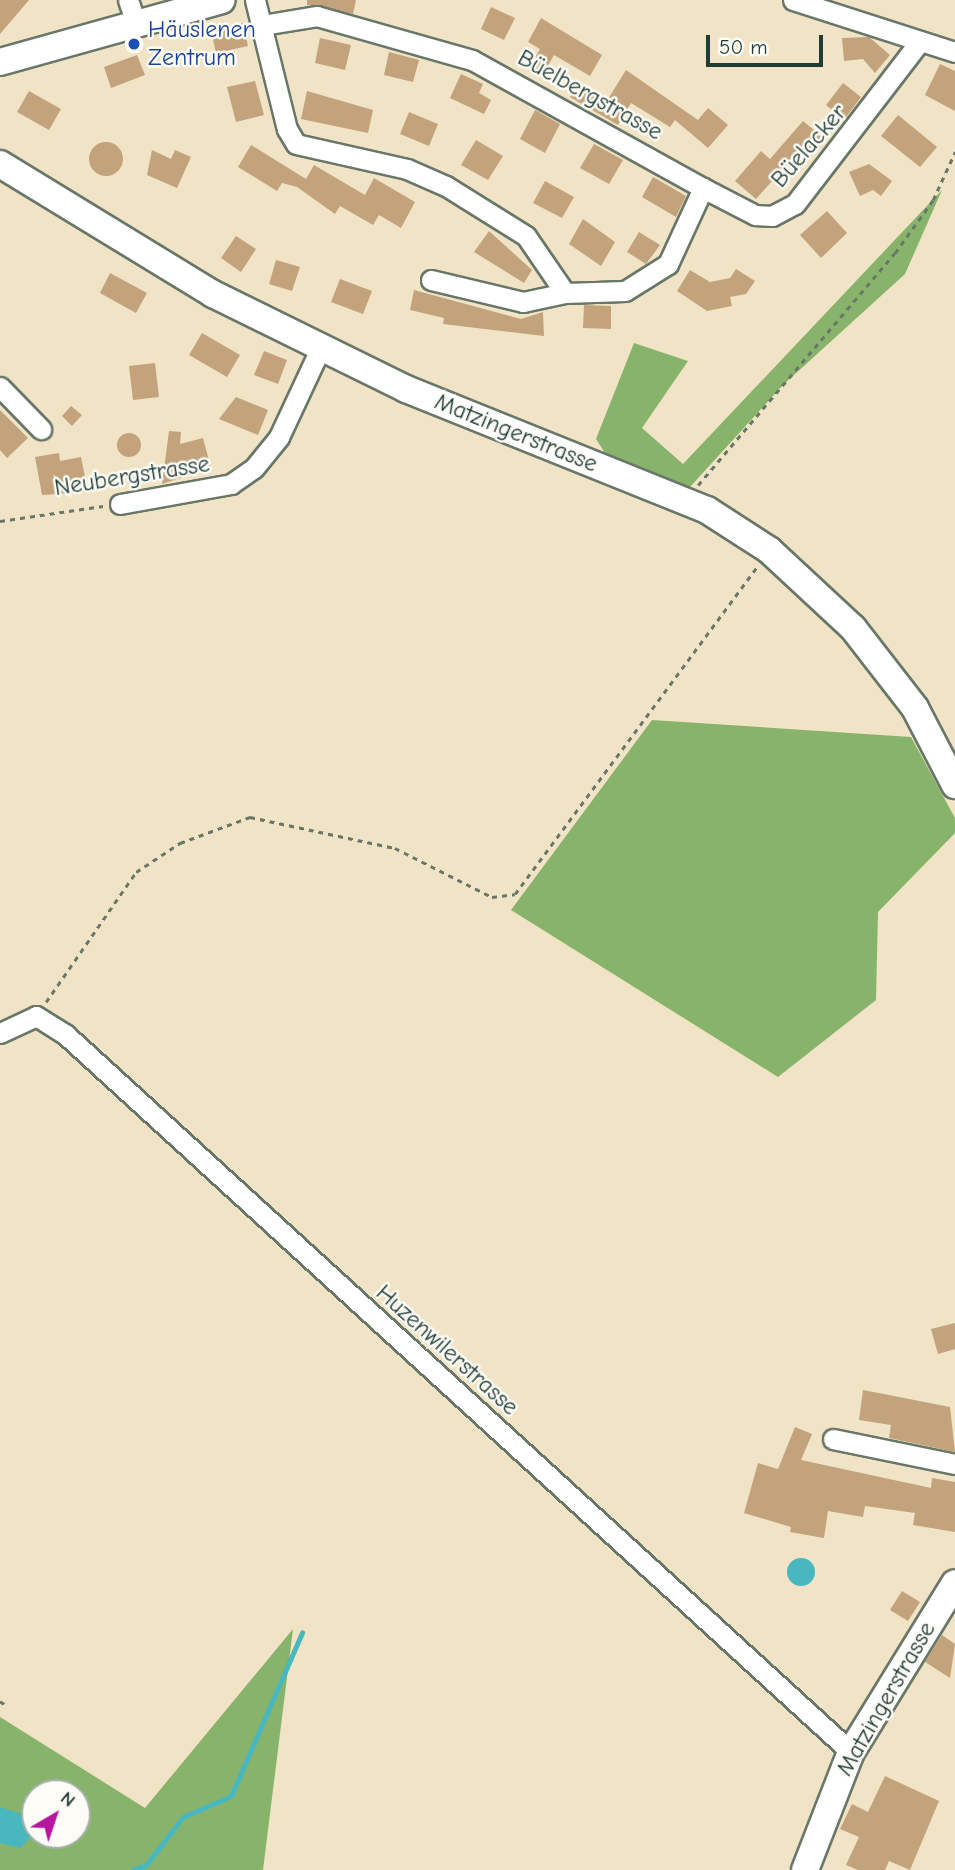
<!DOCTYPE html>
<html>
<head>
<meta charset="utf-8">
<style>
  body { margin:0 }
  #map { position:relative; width:955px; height:1870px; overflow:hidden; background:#f1e3c6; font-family:"Comic Neue",sans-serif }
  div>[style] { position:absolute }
  .forest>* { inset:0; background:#88b36b }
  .water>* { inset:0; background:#48b7bf }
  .round { border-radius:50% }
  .stream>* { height:4.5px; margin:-2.25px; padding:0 2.25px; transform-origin:2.25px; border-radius:2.25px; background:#48b7bf }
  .building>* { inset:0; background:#c2a37b }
  .path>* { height:2.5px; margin-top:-1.25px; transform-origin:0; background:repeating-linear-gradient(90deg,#687767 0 5px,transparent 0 10px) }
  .roads { filter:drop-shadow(2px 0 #687767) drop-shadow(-2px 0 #687767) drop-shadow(0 2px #687767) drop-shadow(0 -2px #687767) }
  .street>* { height:19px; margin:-9.5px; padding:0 9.5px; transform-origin:9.5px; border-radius:9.5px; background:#fff }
  .secondary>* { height:26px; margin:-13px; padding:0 13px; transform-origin:13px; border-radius:13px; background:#fff }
  .dots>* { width:19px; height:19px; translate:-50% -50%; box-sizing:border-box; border:4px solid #fdfcf7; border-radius:50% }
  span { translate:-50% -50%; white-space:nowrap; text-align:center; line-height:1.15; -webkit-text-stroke:5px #fdfcf7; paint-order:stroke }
  .transit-label { font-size:24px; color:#164399 }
  .left { translate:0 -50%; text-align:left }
  .street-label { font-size:24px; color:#1f3d34 }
  .north { position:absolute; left:21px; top:1779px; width:70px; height:70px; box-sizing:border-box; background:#fdfcf7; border:2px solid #a4b0a9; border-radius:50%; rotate:39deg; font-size:19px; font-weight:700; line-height:28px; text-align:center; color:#1f3d34 }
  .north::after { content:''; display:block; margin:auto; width:24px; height:32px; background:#b5179e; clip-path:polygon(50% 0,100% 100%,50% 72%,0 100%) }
  .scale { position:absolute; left:706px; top:35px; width:117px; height:32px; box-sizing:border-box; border:4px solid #1f3d34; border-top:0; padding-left:9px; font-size:21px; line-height:24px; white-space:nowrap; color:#1f3d34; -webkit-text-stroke:5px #fdfcf7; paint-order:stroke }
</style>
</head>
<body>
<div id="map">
  <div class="forest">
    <i style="clip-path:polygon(942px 190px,905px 274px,783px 385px,690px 487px,605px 453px,596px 439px,634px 343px,688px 361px,642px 428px,683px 464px)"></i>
    <i style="clip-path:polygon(652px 720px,911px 737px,955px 818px,955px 833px,878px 912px,876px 1000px,778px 1077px,511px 910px)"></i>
    <i style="clip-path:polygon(evenodd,293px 1629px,263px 1870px,0 1870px,0 1717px,145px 1808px,293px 1629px,35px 1793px,77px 1793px,77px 1835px,35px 1835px,35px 1793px)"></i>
  </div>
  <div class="water">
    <i class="round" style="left:787px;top:1558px;width:28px;height:28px"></i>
    <i style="clip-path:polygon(0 1807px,33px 1818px,35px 1833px,20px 1848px,0 1843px)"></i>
  </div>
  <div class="stream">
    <i style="left:132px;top:1870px;width:15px;rotate:-20deg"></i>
    <i style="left:146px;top:1865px;width:61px;rotate:-52.4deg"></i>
    <i style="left:183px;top:1817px;width:52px;rotate:-23.6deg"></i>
    <i style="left:231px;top:1796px;width:178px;rotate:-66.5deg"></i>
  </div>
  <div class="building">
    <i style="clip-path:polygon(0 0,29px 0,0 34px)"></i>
    <i style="clip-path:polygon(307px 0,356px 0,353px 14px,307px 5px)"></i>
    <i style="clip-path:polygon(491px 7px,515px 18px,504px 40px,481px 29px)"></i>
    <i style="clip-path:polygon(541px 18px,602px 55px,590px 76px,554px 55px,542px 76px,529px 68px,540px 49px,528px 42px)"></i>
    <i style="clip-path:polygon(243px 23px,248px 46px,216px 53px,211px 30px)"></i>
    <i style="clip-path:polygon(869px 37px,890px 55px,875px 73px,863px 59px,844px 61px,842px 38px)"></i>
    <i style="clip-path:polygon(320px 38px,351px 45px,345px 70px,315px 63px)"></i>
    <i style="clip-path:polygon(389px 52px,419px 60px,413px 82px,384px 75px)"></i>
    <i style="clip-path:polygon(137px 55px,145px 75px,111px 88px,104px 67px)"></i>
    <i style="clip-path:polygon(940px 64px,955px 71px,955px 111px,925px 95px)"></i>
    <i style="clip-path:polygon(626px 70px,698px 120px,708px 108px,728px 125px,708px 148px,675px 120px,670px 127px,631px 103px,618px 125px,570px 97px,579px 82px,608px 99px)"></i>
    <i style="clip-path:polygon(461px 74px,483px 84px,479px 93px,491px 100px,484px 114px,450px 98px)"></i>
    <i style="clip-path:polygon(255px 81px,264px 115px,236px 122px,227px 87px)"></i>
    <i style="clip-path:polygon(843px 83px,861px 97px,844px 120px,826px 105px)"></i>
    <i style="clip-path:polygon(29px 91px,61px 109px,49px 130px,17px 112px)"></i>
    <i style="clip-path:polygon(307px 91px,373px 110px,368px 133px,301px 119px)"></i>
    <i style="clip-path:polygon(535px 110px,560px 124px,545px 153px,520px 139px)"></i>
    <i style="clip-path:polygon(409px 112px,438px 124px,429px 146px,400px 134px)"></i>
    <i style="clip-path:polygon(898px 115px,937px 147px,920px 167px,881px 136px)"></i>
    <i style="clip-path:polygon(803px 121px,825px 139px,806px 162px,796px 154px,756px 199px,735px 181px,761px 151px,770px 159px)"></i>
    <i style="clip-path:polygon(476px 140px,503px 156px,488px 180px,461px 165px)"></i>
    <i class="round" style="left:89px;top:142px;width:34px;height:34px"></i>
    <i style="clip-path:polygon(594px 144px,623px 160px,609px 184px,580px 168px)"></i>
    <i style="clip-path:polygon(251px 145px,306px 179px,314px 165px,365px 195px,374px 178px,415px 202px,401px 228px,379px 215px,373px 225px,340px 206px,335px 214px,297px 187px,282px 183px,277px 191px,238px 167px)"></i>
    <i style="clip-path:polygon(152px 150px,171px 159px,175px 150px,191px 157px,177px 188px,147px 175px)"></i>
    <i style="clip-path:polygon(869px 164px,892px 181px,881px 196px,873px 190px,860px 196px,849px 172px)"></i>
    <i style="clip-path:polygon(653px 177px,686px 196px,676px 217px,642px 197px)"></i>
    <i style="clip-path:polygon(545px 181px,574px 197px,562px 218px,533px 203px)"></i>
    <i style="clip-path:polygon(827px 211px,847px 233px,821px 258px,800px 235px)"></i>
    <i style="clip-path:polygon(583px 219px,615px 242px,601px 266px,569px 244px)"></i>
    <i style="clip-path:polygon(489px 231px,532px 270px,524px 283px,474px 252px)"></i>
    <i style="clip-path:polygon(639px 232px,660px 245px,646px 264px,627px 252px)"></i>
    <i style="clip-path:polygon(236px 236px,256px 249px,241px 272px,221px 258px)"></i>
    <i style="clip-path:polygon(276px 260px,300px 267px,292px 291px,269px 284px)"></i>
    <i style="clip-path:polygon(736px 269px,755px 281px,746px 294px,730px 297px,732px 306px,707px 311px,677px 291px,690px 270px,710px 282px,730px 278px)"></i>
    <i style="clip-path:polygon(110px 273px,147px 293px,136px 313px,100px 293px)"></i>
    <i style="clip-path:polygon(340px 279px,372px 291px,363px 314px,331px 302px)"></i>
    <i style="clip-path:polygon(414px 290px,521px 319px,543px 312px,544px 336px,443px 324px,444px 318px,410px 310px)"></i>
    <i style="clip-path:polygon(584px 305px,611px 306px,611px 329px,583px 328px)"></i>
    <i style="clip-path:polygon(202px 333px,240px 355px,227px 377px,189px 355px)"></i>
    <i style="clip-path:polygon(264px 351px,287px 360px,278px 384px,254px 375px)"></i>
    <i style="clip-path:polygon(155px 363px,159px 397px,133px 400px,129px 366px)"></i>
    <i style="clip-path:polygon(236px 397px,268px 410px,258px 435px,219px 419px)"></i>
    <i style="clip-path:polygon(71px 406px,82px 415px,72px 426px,62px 416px)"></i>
    <i style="clip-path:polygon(0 410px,28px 438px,7px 458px,0 450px)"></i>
    <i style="clip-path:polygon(169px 431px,181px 432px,180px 444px,203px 438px,211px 468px,162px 484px)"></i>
    <i class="round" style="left:117px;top:433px;width:24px;height:24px"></i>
    <i style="clip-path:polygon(59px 453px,60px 461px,81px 457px,88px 492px,42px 495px,35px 457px)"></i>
    <i style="clip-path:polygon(955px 1323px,955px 1349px,938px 1354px,931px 1329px)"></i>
    <i style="clip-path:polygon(863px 1390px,950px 1407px,955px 1452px,889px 1438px,891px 1425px,859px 1420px)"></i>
    <i style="clip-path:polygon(795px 1427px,812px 1434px,801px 1460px,931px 1488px,932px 1478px,955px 1482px,955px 1532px,913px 1525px,915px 1513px,865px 1506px,863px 1517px,828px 1511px,824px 1538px,790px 1532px,791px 1527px,744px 1513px,758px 1463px,778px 1469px)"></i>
    <i style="clip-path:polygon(902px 1591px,920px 1602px,908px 1621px,890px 1610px)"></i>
    <i style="clip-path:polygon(942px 1635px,955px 1644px,950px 1678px,925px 1662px)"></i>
    <i style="clip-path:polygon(885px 1776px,939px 1801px,910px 1870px,889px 1861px,885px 1870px,858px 1870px,846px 1865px,859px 1837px,840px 1829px,852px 1804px,868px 1812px)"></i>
  </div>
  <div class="path">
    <i style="left:698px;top:485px;width:304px;rotate:-49.7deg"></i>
    <i style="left:895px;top:253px;width:65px;rotate:-54.4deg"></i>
    <i style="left:933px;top:200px;width:53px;rotate:-65.4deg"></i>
    <i style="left:0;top:521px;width:104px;rotate:-8.3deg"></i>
    <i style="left:46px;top:1002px;width:158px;rotate:-55.3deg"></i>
    <i style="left:136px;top:872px;width:53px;rotate:-33.4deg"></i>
    <i style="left:180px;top:843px;width:75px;rotate:-20.4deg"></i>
    <i style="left:250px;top:817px;width:148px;rotate:12.1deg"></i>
    <i style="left:395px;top:848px;width:109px;rotate:26.8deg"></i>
    <i style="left:492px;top:897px;width:23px;rotate:-7deg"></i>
    <i style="left:515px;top:894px;width:407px;rotate:-53.5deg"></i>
    <i style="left:0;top:1701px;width:9px;rotate:36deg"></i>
  </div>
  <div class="roads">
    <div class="street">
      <i style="left:128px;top:0;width:28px;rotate:71deg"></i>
      <i style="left:255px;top:0;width:133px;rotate:76.1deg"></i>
      <i style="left:287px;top:129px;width:17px;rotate:59deg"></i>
      <i style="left:296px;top:144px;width:114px;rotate:12.7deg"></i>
      <i style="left:407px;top:169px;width:43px;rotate:23.6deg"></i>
      <i style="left:446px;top:186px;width:94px;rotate:32deg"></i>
      <i style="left:526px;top:236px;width:69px;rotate:55.6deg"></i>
      <i style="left:565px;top:293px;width:60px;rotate:-1.9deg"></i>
      <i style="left:625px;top:291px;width:51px;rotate:-32.1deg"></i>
      <i style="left:668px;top:264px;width:84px;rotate:-65.3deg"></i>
      <i style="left:703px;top:188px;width:264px;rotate:-151deg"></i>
      <i style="left:472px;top:60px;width:161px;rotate:-164.2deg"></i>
      <i style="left:317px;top:16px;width:56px;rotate:170.7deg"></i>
      <i style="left:793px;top:0;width:170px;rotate:17.8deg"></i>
      <i style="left:703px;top:188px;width:59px;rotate:27.4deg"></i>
      <i style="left:755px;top:215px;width:17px;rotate:3deg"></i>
      <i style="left:772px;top:216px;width:26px;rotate:-28deg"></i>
      <i style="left:795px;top:204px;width:205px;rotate:-52.5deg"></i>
      <i style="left:431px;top:280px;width:95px;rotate:13.4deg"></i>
      <i style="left:523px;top:302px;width:43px;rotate:-12.1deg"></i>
      <i style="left:0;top:387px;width:59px;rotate:45.7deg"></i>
      <i style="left:120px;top:504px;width:113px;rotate:-10.2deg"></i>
      <i style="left:231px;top:484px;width:28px;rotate:-35deg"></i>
      <i style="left:254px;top:468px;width:40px;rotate:-51deg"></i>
      <i style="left:279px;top:437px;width:99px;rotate:-65deg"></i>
      <i style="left:0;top:1033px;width:40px;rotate:-25deg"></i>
      <i style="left:36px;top:1016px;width:36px;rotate:32deg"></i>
      <i style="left:66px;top:1035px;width:1063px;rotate:42.41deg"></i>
      <i style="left:833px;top:1439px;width:125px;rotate:11.6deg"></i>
    </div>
    <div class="secondary">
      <i style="left:0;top:62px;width:230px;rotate:-15.6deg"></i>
      <i style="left:0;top:164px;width:250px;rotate:31.4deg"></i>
      <i style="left:213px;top:294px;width:215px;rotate:26.2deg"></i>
      <i style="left:406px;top:389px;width:324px;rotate:21.9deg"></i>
      <i style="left:707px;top:510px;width:74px;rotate:32.8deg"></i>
      <i style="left:769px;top:550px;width:115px;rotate:42.9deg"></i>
      <i style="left:853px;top:628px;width:101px;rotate:52.2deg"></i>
      <i style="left:915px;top:708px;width:87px;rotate:62.5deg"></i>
      <i style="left:805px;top:1870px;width:127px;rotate:-68.7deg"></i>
      <i style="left:851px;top:1752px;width:198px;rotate:-58.4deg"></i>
    </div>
  </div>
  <div class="dots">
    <i style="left:134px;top:44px;background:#1a4fb4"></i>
  </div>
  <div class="transit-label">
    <span class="left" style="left:148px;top:44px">Häuslenen<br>Zentrum</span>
  </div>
  <div class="street-label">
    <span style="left:590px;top:95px;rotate:29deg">Büelbergstrasse</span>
    <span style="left:809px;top:146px;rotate:-49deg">Büelacker</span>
    <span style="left:516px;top:433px;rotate:22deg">Matzingerstrasse</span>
    <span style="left:132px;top:476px;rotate:-9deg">Neubergstrasse</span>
    <span style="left:447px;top:1350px;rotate:42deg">Huzenwilerstrasse</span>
    <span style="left:886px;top:1699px;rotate:-60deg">Matzingerstrasse</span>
  </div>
  <div class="north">N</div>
  <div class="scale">50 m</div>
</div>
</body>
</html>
